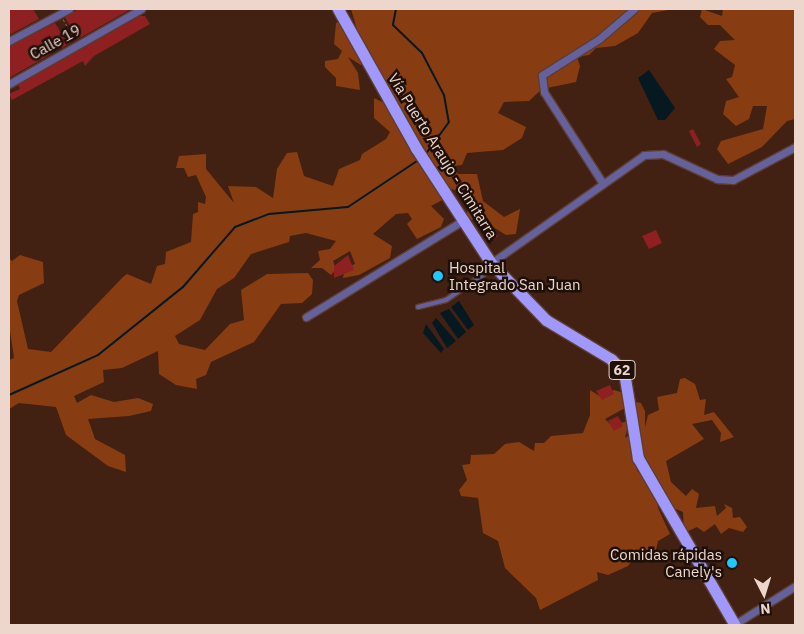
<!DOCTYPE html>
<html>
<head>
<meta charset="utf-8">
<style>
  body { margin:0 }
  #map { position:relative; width:804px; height:634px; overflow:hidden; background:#422112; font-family:"IBM Plex Sans",sans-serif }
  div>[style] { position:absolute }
  .forest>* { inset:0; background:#883c11 }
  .water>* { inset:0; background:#061920 }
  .stream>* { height:2px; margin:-1px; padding:0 1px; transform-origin:1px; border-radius:1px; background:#061920 }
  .building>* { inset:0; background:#8e2021 }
  .path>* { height:1px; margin-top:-0.5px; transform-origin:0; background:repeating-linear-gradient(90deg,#806355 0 2.5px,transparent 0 5px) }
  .roads { filter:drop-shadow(1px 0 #5d3e30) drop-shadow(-1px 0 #5d3e30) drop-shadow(0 1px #5d3e30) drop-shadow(0 -1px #5d3e30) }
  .service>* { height:4px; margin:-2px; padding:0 2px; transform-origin:2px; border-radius:2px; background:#65619d }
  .minor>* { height:7px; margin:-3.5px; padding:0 3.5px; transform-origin:3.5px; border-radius:3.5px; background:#65619d }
  .primary>* { height:11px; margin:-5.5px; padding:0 5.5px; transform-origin:5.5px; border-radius:5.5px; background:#a099fb }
  .dots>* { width:14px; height:14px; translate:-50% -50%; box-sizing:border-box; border:2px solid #1e1009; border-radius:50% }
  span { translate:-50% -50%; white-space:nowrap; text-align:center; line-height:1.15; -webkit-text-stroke:5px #1e1009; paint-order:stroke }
  .shield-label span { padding:1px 4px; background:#1e1009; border:1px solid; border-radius:4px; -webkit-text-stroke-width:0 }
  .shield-label { font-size:14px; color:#edd7cd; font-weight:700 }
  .street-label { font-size:15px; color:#edd7cd }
  .poi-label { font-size:15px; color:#edd7cd }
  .left { translate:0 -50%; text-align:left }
  .right { translate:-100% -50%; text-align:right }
  .frame { position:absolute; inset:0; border:10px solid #edd7cd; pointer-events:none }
  .north { position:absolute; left:739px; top:569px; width:50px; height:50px; -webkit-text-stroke:4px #1e1009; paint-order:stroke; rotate:175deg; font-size:14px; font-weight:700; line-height:20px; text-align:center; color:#edd7cd }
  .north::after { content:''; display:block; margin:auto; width:18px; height:22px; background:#edd7cd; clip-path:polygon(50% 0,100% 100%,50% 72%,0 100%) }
</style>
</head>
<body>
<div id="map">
  <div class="forest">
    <i style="clip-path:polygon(351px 9px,674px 9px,652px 13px,638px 33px,615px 46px,596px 48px,589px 55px,577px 57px,580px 66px,576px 82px,542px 89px,529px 101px,504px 102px,498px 113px,526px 127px,522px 138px,503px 150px,467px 153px,462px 165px,453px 166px,458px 174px,477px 174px,483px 201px,504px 217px,520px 209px,516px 234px,506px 235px,480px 219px,466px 220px,468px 207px,458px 191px,451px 189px,448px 197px,431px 206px,444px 219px,441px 227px,417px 239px,407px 224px,412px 219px,408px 213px,396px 214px,373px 234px,392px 246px,390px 258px,359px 275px,343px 278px,345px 268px,355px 264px,350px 251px,333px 261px,336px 269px,331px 275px,322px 268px,311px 268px,320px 260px,318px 251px,330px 249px,336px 241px,306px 233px,290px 236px,289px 242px,251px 254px,234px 278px,217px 289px,200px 320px,175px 336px,179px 344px,205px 350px,230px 324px,244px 320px,241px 290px,267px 274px,308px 273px,313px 280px,312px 294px,302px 303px,281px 304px,254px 342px,211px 362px,206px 375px,196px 379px,197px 389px,176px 385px,159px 374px,158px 351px,122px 368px,103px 370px,104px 382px,74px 396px,77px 403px,91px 395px,114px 402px,138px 398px,153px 404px,151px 411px,129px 416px,88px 419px,95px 439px,125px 455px,126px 472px,108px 466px,66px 435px,56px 407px,19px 403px,9px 409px,9px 360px,14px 358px,9px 324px,9px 258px,12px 261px,20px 255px,43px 262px,44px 283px,19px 295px,17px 301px,28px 349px,51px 352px,123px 277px,127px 274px,151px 284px,157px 266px,165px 264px,166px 252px,191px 242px,193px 214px,198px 212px,198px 202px,205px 204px,206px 197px,196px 175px,188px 177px,184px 168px,176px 168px,179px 156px,206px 154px,206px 169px,234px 203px,228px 186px,256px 187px,273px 198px,277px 169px,287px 153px,297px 152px,304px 176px,333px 186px,339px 169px,360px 160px,362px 154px,386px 139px,390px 132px,374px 118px,374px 98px,403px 112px,373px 64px,361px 65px,348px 57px,358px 73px,360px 90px,336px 86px,336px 78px,325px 67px,325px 61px,338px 59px,342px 51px,334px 44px,336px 23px,345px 20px,360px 40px)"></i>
    <i style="clip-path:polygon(702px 9px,722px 16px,723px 9px,795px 9px,795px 119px,787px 121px,762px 147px,728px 164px,717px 149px,721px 141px,763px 129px,767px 106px,753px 106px,749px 119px,736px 126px,723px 114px,726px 101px,739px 97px,726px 79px,732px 77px,735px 65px,714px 49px,720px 41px,735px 40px,720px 25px,708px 25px,700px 17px)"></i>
    <i style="clip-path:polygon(685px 378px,695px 384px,700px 400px,706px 399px,704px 415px,714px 412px,734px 437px,720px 442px,721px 433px,712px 420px,692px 424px,704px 439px,666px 461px,671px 482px,686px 496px,692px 489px,699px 494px,696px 508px,715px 506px,717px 516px,726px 508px,724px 504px,732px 508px,733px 518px,740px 517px,747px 527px,743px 532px,729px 528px,721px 534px,715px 524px,704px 532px,697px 527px,684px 533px,683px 512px,671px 507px,641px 461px,637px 471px,651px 480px,650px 488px,656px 491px,658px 508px,670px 534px,658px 541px,656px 550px,637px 554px,628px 566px,608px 575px,597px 572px,598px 580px,540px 610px,536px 598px,505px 568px,498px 541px,483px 533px,478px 498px,461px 496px,459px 490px,467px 480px,462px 465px,470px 464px,471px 455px,494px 454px,505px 444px,519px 442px,534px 451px,535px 443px,544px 443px,551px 436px,583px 433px,590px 415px,590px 390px,601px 397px,614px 390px,624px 393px,625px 408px,605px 419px,611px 425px,629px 421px,625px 438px,633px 432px,632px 401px,641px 403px,645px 411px,645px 427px,648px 415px,659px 410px,657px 397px,677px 393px,680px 379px)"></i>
  </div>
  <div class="water">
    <i style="clip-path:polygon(649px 70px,675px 108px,665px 120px,658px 120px,638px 78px)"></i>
    <i style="clip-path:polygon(459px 301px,474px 325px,468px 330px,451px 307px)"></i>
    <i style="clip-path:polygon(449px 309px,466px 332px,458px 339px,440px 313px)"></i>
    <i style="clip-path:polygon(436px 318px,456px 341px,447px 348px,432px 323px)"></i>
    <i style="clip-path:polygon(426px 324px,444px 349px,441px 353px,423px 333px)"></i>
  </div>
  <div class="stream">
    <i style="left:396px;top:9px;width:16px;rotate:101deg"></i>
    <i style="left:393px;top:25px;width:40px;rotate:44deg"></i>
    <i style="left:422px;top:53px;width:47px;rotate:62.4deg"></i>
    <i style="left:444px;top:95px;width:27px;rotate:80deg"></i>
    <i style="left:449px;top:122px;width:41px;rotate:126deg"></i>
    <i style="left:9px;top:395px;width:98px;rotate:-24.2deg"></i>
    <i style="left:98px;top:355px;width:109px;rotate:-38.7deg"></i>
    <i style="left:183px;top:287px;width:79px;rotate:-49.1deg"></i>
    <i style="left:235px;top:227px;width:36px;rotate:-21deg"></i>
    <i style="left:269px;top:214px;width:79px;rotate:-5.1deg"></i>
    <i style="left:348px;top:207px;width:87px;rotate:-33.7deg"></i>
  </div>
  <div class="building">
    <i style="clip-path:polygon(9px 9px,33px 9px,39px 19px,9px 35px)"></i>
    <i style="clip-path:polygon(78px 9px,131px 9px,62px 48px,56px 38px,44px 43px,51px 54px,9px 78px,9px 46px,55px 23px,61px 33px,71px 28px,65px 17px)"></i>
    <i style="clip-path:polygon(140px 16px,145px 16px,150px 24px,94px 56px,85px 66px,83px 61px,12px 100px,9px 94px,20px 89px,18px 85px)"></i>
    <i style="clip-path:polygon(693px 129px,701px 144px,697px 147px,689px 131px)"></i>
    <i style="clip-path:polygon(490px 224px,498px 236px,491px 241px,482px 229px)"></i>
    <i style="clip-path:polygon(656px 230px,662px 243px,649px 249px,642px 236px)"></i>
    <i style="clip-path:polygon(348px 255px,354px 270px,334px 278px,334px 266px)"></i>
    <i style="clip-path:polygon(610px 385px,614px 394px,602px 400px,596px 391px)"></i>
    <i style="clip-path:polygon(618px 416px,623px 426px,614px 431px,608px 421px)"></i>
  </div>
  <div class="path">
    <i style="left:63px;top:19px;width:24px;rotate:60deg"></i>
  </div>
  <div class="roads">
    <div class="service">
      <i style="left:418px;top:307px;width:29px;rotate:-14deg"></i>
      <i style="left:446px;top:300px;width:57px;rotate:-34.2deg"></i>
    </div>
    <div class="minor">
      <i style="left:9px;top:41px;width:68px;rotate:-28.1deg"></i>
      <i style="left:9px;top:84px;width:152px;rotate:-29.6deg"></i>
      <i style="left:602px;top:182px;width:107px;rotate:-122.8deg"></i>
      <i style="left:544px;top:92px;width:17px;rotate:-97deg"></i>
      <i style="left:542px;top:75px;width:67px;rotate:-32.3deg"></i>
      <i style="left:599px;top:39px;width:46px;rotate:-40.6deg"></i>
      <i style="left:491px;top:263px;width:187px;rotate:-35.2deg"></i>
      <i style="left:644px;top:155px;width:19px;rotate:-3deg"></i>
      <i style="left:663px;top:154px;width:60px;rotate:24.8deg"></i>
      <i style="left:717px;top:179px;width:16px;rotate:4deg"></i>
      <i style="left:733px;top:180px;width:70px;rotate:-28deg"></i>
      <i style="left:306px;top:317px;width:187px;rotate:-31.6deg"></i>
      <i style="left:735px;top:624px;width:71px;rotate:-32.3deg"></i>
    </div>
    <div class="primary">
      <i style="left:338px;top:9px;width:159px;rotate:60.7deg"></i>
      <i style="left:416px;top:148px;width:137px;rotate:56.9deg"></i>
      <i style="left:491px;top:263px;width:79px;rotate:46deg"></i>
      <i style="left:546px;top:320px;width:76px;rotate:31deg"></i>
      <i style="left:611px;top:359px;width:18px;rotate:45deg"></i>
      <i style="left:624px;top:372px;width:87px;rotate:80.8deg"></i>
      <i style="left:638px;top:458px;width:193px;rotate:59.9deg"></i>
    </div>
  </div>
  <div class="dots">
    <i style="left:438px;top:276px;background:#1ec9fd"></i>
    <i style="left:732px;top:563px;background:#1ec9fd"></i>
  </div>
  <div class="shield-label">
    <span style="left:622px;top:370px">62</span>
  </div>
  <div class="street-label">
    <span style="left:55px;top:42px;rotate:-29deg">Calle 19</span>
    <span style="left:443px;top:156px;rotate:58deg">Vía Puerto Araujo - Cimitarra</span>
  </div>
  <div class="poi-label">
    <span class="left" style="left:449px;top:276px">Hospital<br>Integrado San Juan</span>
    <span class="right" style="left:722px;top:563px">Comidas rápidas<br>Canely's</span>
  </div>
  <div class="frame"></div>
  <div class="north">N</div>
</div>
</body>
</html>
